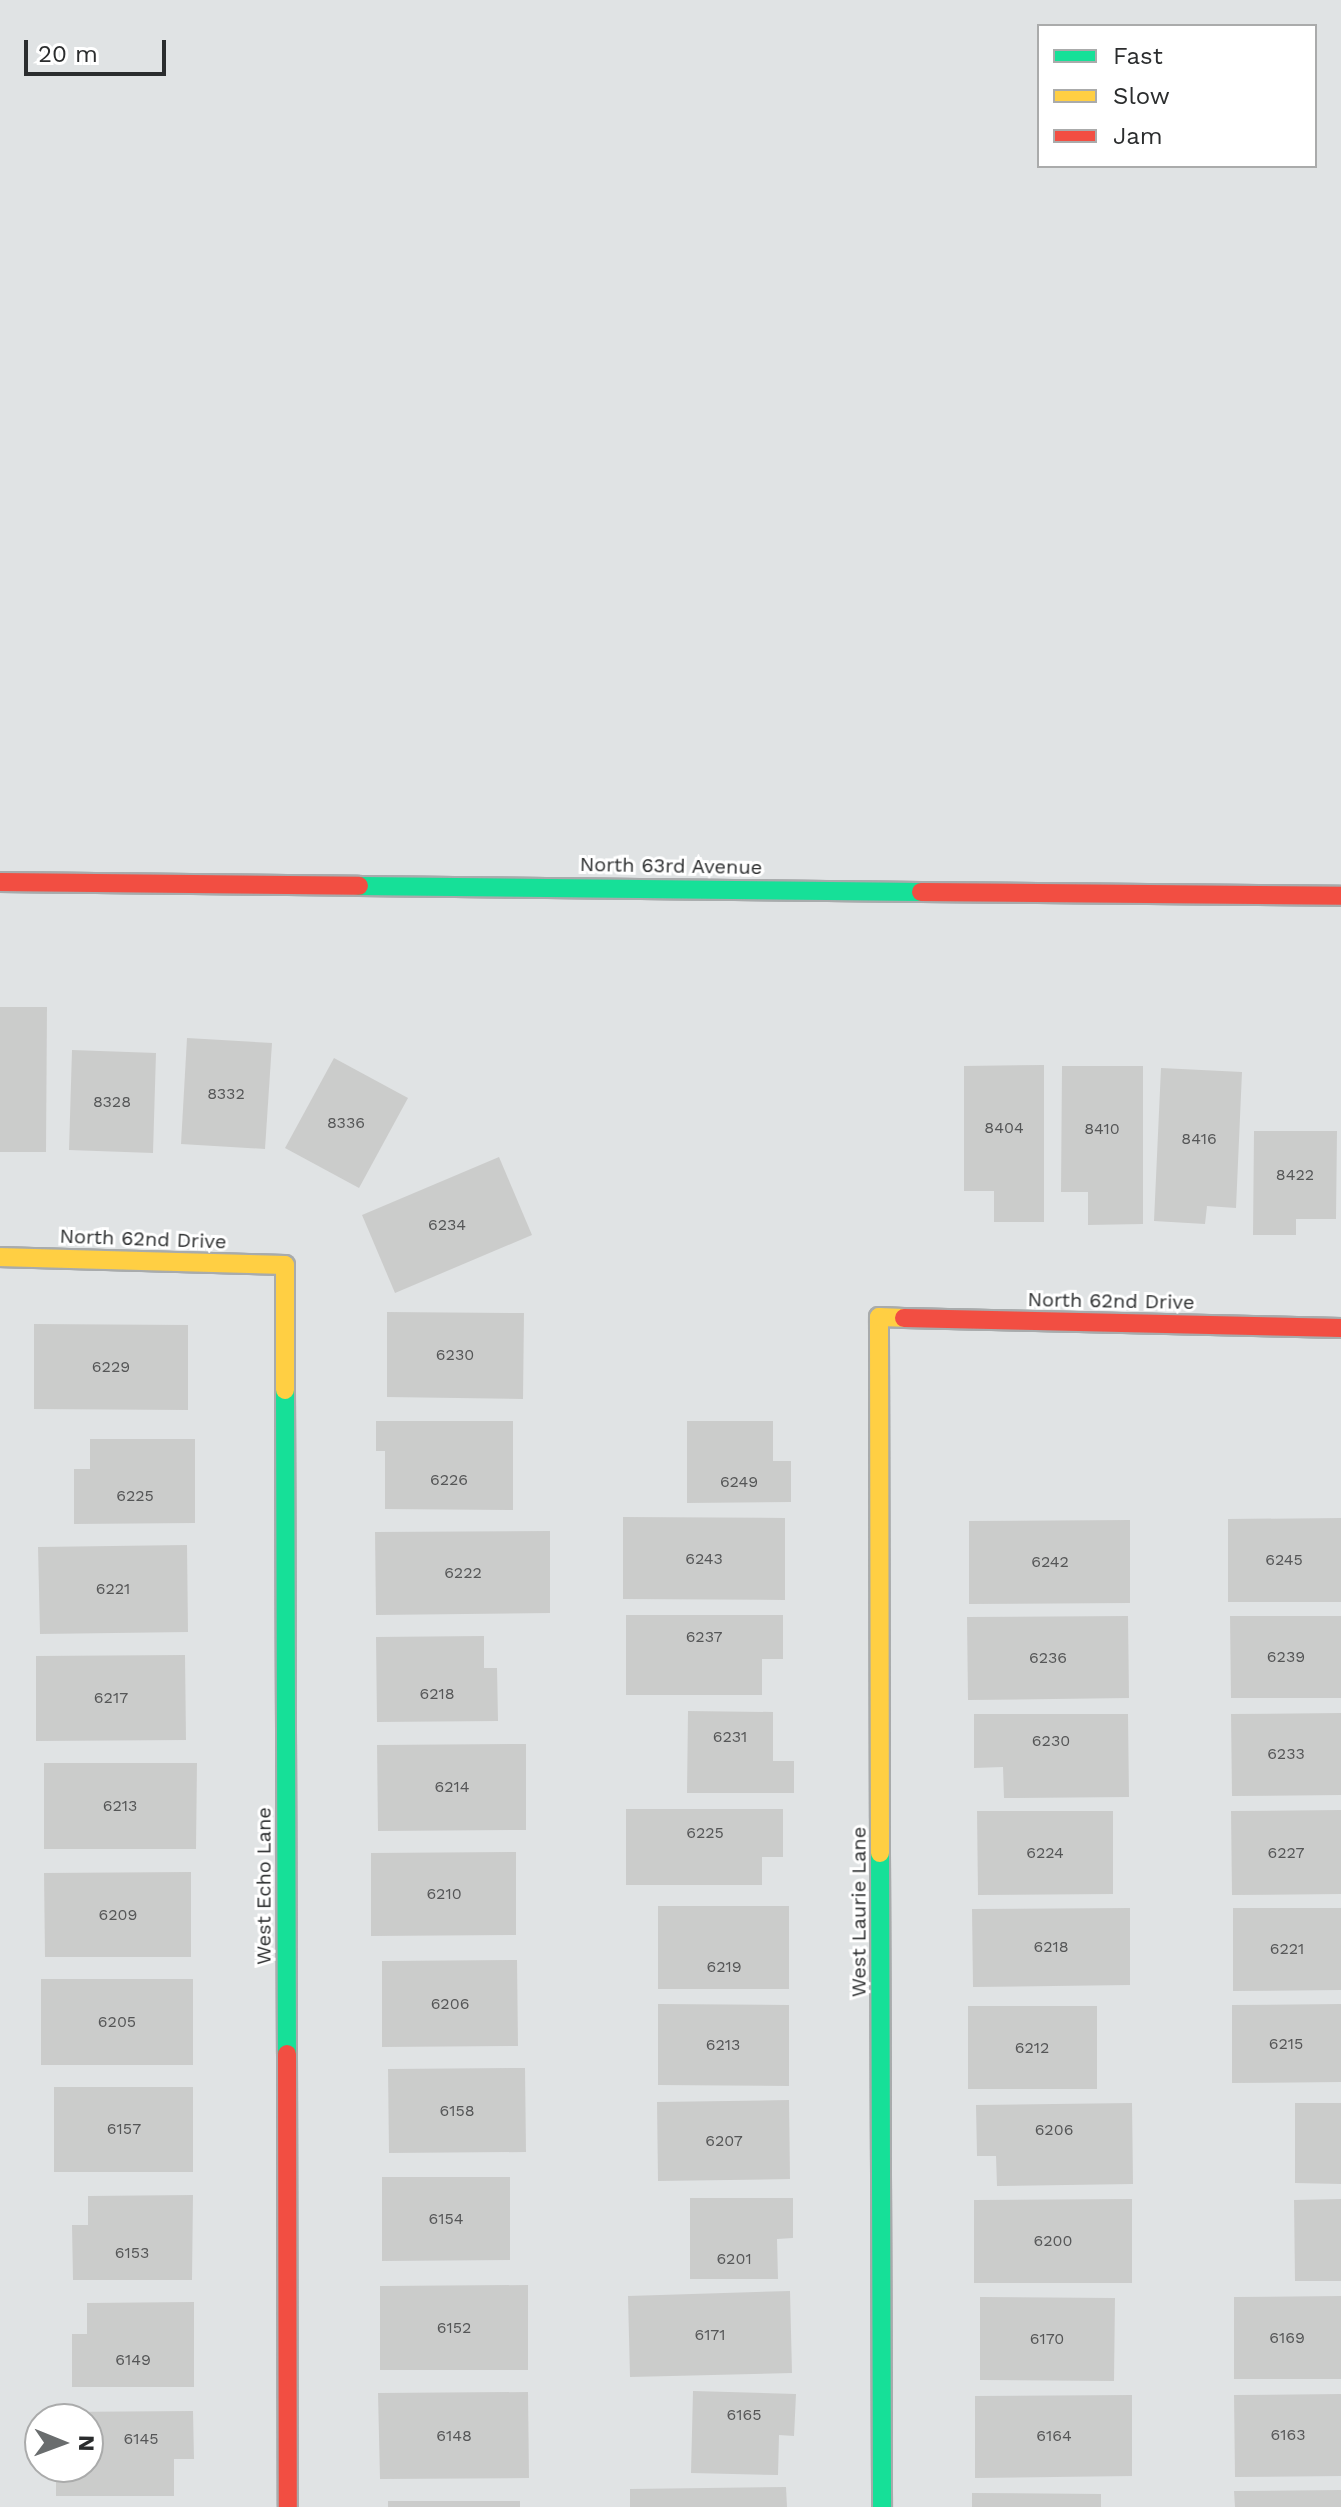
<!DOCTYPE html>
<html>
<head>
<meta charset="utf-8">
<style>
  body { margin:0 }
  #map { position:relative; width:1341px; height:2507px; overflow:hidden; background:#e0e3e4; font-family:"Work Sans",sans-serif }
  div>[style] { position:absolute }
  .building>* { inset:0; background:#cbcccb }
  .roads { filter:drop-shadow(2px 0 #a8abac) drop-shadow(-2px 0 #a8abac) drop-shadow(0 2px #a8abac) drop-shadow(0 -2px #a8abac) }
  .fast>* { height:18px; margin:-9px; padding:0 9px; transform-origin:9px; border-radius:9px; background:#16e098 }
  .slow>* { height:18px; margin:-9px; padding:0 9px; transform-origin:9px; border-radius:9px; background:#ffcf43 }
  .jam>* { height:18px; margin:-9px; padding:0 9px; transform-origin:9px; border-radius:9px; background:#f24e42 }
  span { translate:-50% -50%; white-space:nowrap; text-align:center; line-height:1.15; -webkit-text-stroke:6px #fff; paint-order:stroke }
  .number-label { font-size:16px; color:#555657 }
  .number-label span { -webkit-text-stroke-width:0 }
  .street-label { font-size:20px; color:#2b2d2e }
  .legend { position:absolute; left:1037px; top:24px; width:280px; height:144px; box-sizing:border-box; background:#fff; border:2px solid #aaabab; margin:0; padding:10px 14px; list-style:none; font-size:24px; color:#2b2d2e }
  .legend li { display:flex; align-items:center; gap:16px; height:40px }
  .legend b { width:40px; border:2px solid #aaabab }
  .north { position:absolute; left:24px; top:2403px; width:80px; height:80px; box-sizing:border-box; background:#fff; border:2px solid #aaabab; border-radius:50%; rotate:91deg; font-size:22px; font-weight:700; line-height:32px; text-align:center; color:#2b2d2e }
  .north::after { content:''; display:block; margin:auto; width:28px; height:36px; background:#6a6d6e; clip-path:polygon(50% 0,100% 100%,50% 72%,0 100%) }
  .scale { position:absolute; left:24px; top:40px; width:142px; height:36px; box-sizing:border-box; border:4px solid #2b2d2e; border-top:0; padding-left:10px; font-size:24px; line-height:28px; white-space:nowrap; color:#2b2d2e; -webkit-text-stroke:6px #fff; paint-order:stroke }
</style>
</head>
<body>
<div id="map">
  <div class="building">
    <i style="clip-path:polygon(0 1007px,47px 1007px,46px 1152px,0 1152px)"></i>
    <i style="clip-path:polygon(187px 1038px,272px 1043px,265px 1149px,181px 1144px)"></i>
    <i style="clip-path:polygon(72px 1050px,156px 1053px,153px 1153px,69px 1150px)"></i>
    <i style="clip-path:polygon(334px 1058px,408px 1098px,359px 1188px,285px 1148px)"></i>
    <i style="clip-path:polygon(1044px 1065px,1044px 1222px,994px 1222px,994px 1191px,964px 1191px,964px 1066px)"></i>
    <i style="clip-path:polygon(1062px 1066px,1143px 1066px,1143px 1224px,1088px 1225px,1088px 1192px,1061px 1192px)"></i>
    <i style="clip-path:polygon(1161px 1068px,1242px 1072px,1236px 1208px,1207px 1206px,1205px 1224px,1154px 1221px)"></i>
    <i style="clip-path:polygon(1254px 1131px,1337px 1131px,1336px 1219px,1296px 1219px,1296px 1235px,1253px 1235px)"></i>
    <i style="clip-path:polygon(499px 1157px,532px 1235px,395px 1293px,362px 1215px)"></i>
    <i style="clip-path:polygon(387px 1312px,524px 1313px,523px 1399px,387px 1397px)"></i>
    <i style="clip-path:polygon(34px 1324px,188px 1325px,188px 1410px,34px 1409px)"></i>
    <i style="clip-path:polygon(376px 1421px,513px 1421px,513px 1510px,385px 1509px,385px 1451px,376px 1451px)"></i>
    <i style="clip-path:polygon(687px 1421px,773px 1421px,773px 1461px,791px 1461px,791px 1502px,687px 1503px)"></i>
    <i style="clip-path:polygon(90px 1439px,195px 1439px,195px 1523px,74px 1524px,74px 1469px,90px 1469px)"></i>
    <i style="clip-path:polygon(623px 1517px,785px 1518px,785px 1600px,623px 1599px)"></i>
    <i style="clip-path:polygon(1341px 1518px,1341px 1602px,1228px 1602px,1228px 1519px)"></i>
    <i style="clip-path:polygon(1130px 1520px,1130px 1603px,969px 1604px,969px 1521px)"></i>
    <i style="clip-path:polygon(550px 1531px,550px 1613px,376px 1615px,375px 1532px)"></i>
    <i style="clip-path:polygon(187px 1545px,188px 1632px,40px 1634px,38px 1547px)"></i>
    <i style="clip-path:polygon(626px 1615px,783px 1615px,783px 1659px,762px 1659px,762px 1695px,626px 1695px)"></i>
    <i style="clip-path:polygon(1128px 1616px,1129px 1698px,968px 1700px,967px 1617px)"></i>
    <i style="clip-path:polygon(1230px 1616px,1341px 1616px,1341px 1698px,1231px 1698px)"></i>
    <i style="clip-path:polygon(484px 1636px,484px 1668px,497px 1668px,498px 1721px,377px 1722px,376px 1637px)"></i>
    <i style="clip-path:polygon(185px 1655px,186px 1740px,36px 1741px,36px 1656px)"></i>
    <i style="clip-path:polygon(688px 1711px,773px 1712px,773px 1761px,794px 1761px,794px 1793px,687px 1793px)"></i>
    <i style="clip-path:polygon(1341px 1713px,1341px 1795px,1232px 1796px,1231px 1714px)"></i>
    <i style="clip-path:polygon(974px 1714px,1128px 1714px,1129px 1797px,1004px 1798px,1003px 1767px,974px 1768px)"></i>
    <i style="clip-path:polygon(526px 1744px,526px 1830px,378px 1831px,377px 1745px)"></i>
    <i style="clip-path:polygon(44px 1763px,197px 1763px,196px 1849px,44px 1849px)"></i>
    <i style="clip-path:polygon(626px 1809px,783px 1809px,783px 1857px,762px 1857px,762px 1885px,626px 1885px)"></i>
    <i style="clip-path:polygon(1341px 1810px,1341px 1894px,1232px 1895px,1231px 1811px)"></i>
    <i style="clip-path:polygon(977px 1811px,1113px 1811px,1113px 1894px,978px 1895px)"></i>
    <i style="clip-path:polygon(516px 1852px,516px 1935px,371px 1936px,371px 1853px)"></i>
    <i style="clip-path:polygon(191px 1872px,191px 1957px,45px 1957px,44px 1873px)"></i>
    <i style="clip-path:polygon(658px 1906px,789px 1906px,789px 1989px,658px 1989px)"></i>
    <i style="clip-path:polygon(1130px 1908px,1130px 1985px,973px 1987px,972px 1909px)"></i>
    <i style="clip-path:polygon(1233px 1908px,1341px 1908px,1341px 1990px,1233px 1991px)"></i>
    <i style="clip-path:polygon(517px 1960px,518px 2046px,382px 2047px,382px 1961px)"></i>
    <i style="clip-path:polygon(41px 1979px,193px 1979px,193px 2065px,41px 2065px)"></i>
    <i style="clip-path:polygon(658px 2004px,789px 2005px,789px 2086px,658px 2085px)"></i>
    <i style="clip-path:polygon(1341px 2004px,1341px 2082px,1232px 2083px,1232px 2005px)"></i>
    <i style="clip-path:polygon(968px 2006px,1097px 2006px,1097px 2089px,968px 2089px)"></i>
    <i style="clip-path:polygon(525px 2068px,526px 2152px,389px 2153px,388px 2069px)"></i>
    <i style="clip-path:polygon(54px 2087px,193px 2087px,193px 2172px,54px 2172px)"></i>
    <i style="clip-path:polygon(789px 2100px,790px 2179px,658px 2181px,657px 2102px)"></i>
    <i style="clip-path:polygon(1132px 2103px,1133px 2184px,997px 2186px,996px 2156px,977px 2156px,976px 2105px)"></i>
    <i style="clip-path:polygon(1295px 2103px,1341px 2103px,1341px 2184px,1295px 2183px)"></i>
    <i style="clip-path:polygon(382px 2177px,510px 2177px,510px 2260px,382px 2261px)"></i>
    <i style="clip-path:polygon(193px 2195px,192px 2280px,73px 2280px,72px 2225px,88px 2225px,88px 2196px)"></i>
    <i style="clip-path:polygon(690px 2198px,793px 2198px,793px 2238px,777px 2239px,778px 2279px,690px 2279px)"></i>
    <i style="clip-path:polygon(1132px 2199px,1132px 2283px,974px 2283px,974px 2200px)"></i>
    <i style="clip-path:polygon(1341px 2199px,1341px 2281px,1295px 2281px,1294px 2200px)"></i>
    <i style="clip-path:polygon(528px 2285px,528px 2370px,380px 2370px,380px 2286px)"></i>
    <i style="clip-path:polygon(790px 2291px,792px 2373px,630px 2377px,628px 2296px)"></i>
    <i style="clip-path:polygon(1341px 2296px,1341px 2379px,1234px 2379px,1234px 2297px)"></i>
    <i style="clip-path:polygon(980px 2297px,1115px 2298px,1114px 2381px,980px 2380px)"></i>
    <i style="clip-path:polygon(194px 2302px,194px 2387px,72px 2387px,72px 2334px,87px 2334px,87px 2303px)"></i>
    <i style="clip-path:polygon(693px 2391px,796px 2394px,794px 2436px,779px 2435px,778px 2475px,691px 2473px)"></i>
    <i style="clip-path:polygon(528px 2392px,529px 2478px,380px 2479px,378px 2393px)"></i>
    <i style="clip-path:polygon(1341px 2394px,1341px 2476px,1235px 2477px,1234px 2395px)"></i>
    <i style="clip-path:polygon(1132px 2395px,1132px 2476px,975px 2478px,975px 2396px)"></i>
    <i style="clip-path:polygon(193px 2411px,194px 2459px,174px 2459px,174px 2496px,56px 2496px,56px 2467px,88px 2467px,88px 2419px,56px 2419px,56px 2412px)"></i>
    <i style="clip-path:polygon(786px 2487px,787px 2507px,630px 2507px,630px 2489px)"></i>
    <i style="clip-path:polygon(1341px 2490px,1341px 2507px,1235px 2507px,1234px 2491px)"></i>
    <i style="clip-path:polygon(972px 2493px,1101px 2494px,1101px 2507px,972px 2507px)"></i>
    <i style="clip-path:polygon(388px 2501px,520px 2501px,520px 2507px,388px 2507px)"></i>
  </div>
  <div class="roads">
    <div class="fast">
      <i style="left:359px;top:886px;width:562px;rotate:0.61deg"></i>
      <i style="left:285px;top:1390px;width:664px;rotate:89.83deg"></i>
      <i style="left:880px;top:1853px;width:654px;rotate:89.82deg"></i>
    </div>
    <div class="slow">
      <i style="left:0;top:1257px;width:285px;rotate:1.6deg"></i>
      <i style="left:285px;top:1265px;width:125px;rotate:90deg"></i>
      <i style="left:880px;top:1853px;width:536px;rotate:-90.11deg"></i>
      <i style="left:879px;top:1317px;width:25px;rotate:2deg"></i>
    </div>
    <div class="jam">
      <i style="left:0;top:882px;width:359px;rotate:0.6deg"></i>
      <i style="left:921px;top:892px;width:420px;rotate:0.5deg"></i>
      <i style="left:904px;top:1318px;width:437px;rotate:1.3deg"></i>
      <i style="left:287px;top:2054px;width:453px;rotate:89.9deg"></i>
    </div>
  </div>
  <div class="number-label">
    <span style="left:226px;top:1094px">8332</span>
    <span style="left:112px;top:1102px">8328</span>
    <span style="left:346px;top:1123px">8336</span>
    <span style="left:1004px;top:1128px">8404</span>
    <span style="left:1102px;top:1129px">8410</span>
    <span style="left:1199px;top:1139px">8416</span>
    <span style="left:1295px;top:1175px">8422</span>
    <span style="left:447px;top:1225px">6234</span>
    <span style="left:455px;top:1355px">6230</span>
    <span style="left:111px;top:1367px">6229</span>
    <span style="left:449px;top:1480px">6226</span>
    <span style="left:739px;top:1482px">6249</span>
    <span style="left:135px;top:1496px">6225</span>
    <span style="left:704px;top:1559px">6243</span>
    <span style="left:1284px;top:1560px">6245</span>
    <span style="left:1050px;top:1562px">6242</span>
    <span style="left:463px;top:1573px">6222</span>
    <span style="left:113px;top:1589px">6221</span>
    <span style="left:704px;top:1637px">6237</span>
    <span style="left:1286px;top:1657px">6239</span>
    <span style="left:1048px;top:1658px">6236</span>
    <span style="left:437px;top:1694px">6218</span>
    <span style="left:111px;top:1698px">6217</span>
    <span style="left:730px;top:1737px">6231</span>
    <span style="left:1051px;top:1741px">6230</span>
    <span style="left:1286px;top:1754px">6233</span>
    <span style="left:452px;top:1787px">6214</span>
    <span style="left:120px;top:1806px">6213</span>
    <span style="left:705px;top:1833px">6225</span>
    <span style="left:1045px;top:1853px">6224</span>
    <span style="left:1286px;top:1853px">6227</span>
    <span style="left:444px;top:1894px">6210</span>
    <span style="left:118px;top:1915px">6209</span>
    <span style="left:1051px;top:1947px">6218</span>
    <span style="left:1287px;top:1949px">6221</span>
    <span style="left:724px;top:1967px">6219</span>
    <span style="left:450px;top:2004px">6206</span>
    <span style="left:117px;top:2022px">6205</span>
    <span style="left:1286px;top:2044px">6215</span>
    <span style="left:723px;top:2045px">6213</span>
    <span style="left:1032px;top:2048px">6212</span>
    <span style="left:457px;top:2111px">6158</span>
    <span style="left:124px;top:2129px">6157</span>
    <span style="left:1054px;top:2130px">6206</span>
    <span style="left:724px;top:2141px">6207</span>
    <span style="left:446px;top:2219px">6154</span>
    <span style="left:1053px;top:2241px">6200</span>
    <span style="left:132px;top:2253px">6153</span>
    <span style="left:734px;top:2259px">6201</span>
    <span style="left:454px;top:2328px">6152</span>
    <span style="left:710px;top:2335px">6171</span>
    <span style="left:1287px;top:2338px">6169</span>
    <span style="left:1047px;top:2339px">6170</span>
    <span style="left:133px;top:2360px">6149</span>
    <span style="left:744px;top:2415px">6165</span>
    <span style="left:1288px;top:2435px">6163</span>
    <span style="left:454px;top:2436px">6148</span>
    <span style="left:1054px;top:2436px">6164</span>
    <span style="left:141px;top:2439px">6145</span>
  </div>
  <div class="street-label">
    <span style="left:671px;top:866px;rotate:1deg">North 63rd Avenue</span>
    <span style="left:143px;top:1239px;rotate:2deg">North 62nd Drive</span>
    <span style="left:1111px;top:1301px;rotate:1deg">North 62nd Drive</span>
    <span style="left:264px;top:1886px;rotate:-90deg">West Echo Lane</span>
    <span style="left:859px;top:1912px;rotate:-90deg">West Laurie Lane</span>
  </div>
  <ul class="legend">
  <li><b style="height:10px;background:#16e098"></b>Fast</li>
  <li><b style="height:10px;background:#ffcf43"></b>Slow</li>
  <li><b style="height:10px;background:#f24e42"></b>Jam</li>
  </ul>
  <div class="north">N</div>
  <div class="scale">20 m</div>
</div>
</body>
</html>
